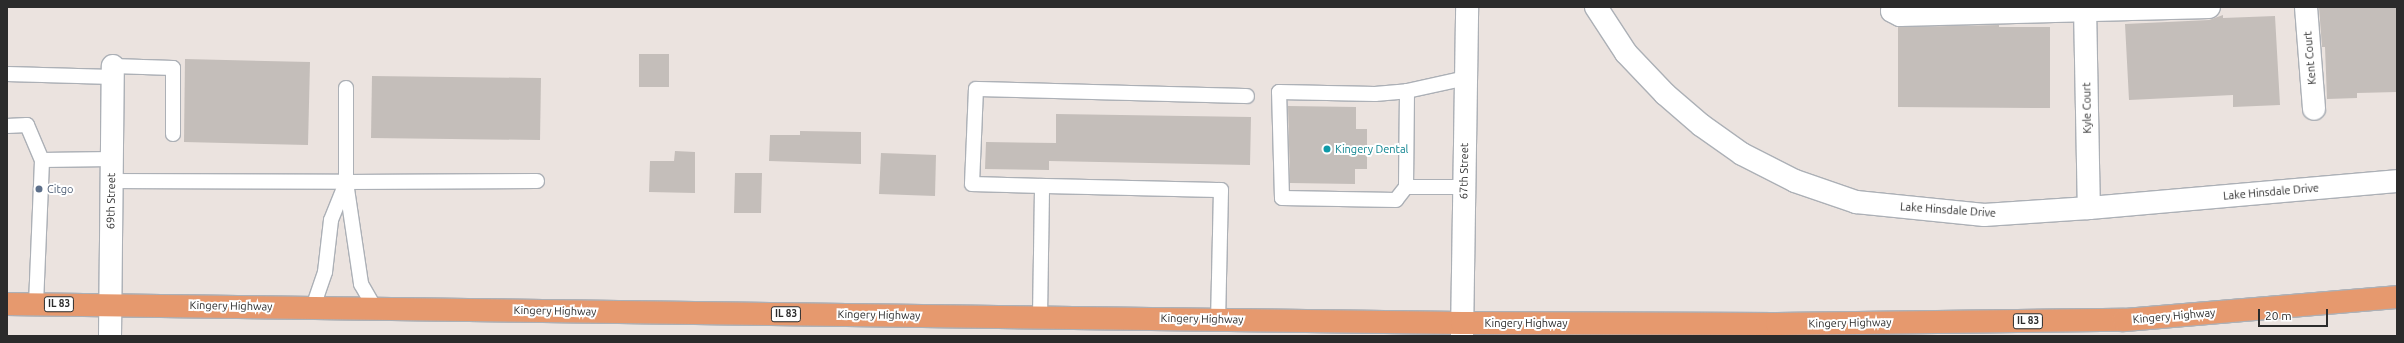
<!DOCTYPE html>
<html>
<head>
<meta charset="utf-8">
<style>
  body { margin:0 }
  #map { position:relative; width:2404px; height:343px; overflow:hidden; background:#ebe3df; font-family:Ubuntu,sans-serif }
  div>[style] { position:absolute }
  .building>* { inset:0; background:#c4beba }
  .roads { filter:drop-shadow(1px 0 #acb0b6) drop-shadow(-1px 0 #acb0b6) drop-shadow(0 1px #acb0b6) drop-shadow(0 -1px #acb0b6) }
  .service>* { height:14px; margin:-7px; padding:0 7px; transform-origin:7px; border-radius:7px; background:#fff }
  .minor>* { height:22px; margin:-11px; padding:0 11px; transform-origin:11px; border-radius:11px; background:#fff }
  .tertiary>* { height:22px; margin:-11px; padding:0 11px; transform-origin:11px; border-radius:11px; background:#fff }
  .trunk>* { height:22px; margin:-11px; padding:0 11px; transform-origin:11px; border-radius:11px; background:#e6996e }
  .dots>* { width:11px; height:11px; translate:-50% -50%; box-sizing:border-box; border:2px solid #fff; border-radius:50% }
  span { translate:-50% -50%; white-space:nowrap; text-align:center; line-height:1.15; -webkit-text-stroke:4px #fff; paint-order:stroke }
  .shield-label span { padding:1px 3px; background:#fff; border:1px solid; border-radius:3px; -webkit-text-stroke-width:0 }
  .shield-label { font-size:10px; color:#2b2b2b; font-weight:700 }
  .street-label { font-size:11px; color:#2b2b2b }
  .culture-label { font-size:11px; color:#0d838f }
  .left { translate:0 -50%; text-align:left }
  .service-label { font-size:11px; color:#4e5e75 }
  .frame { position:absolute; inset:0; border:8px solid #2b2b2b; pointer-events:none }
  .scale { position:absolute; left:2258px; top:309px; width:70px; height:18px; box-sizing:border-box; border:2px solid #2b2b2b; border-top:0; padding-left:5px; font-size:12px; line-height:14px; white-space:nowrap; color:#2b2b2b; -webkit-text-stroke:3px #fff; paint-order:stroke }
</style>
</head>
<body>
<div id="map">
  <div class="building">
    <i style="clip-path:polygon(2319px 7px,2397px 7px,2397px 92px,2357px 93px,2357px 98px,2327px 99px,2325px 47px,2322px 47px)"></i>
    <i style="clip-path:polygon(2223px 15px,2223px 18px,2275px 16px,2280px 105px,2233px 107px,2233px 95px,2129px 100px,2125px 24px,2209px 20px)"></i>
    <i style="clip-path:polygon(1999px 25px,1999px 27px,2050px 27px,2050px 108px,1898px 107px,1898px 27px)"></i>
    <i style="clip-path:polygon(639px 54px,669px 54px,669px 87px,639px 87px)"></i>
    <i style="clip-path:polygon(185px 59px,310px 62px,308px 145px,184px 142px)"></i>
    <i style="clip-path:polygon(372px 76px,541px 78px,540px 140px,371px 138px)"></i>
    <i style="clip-path:polygon(1288px 106px,1356px 107px,1356px 129px,1367px 129px,1367px 169px,1355px 169px,1355px 184px,1290px 183px)"></i>
    <i style="clip-path:polygon(1056px 114px,1251px 117px,1250px 165px,1049px 161px,1049px 170px,985px 169px,986px 142px,1056px 143px)"></i>
    <i style="clip-path:polygon(800px 131px,861px 132px,861px 164px,769px 161px,770px 135px,800px 135px)"></i>
    <i style="clip-path:polygon(675px 151px,695px 152px,695px 193px,649px 192px,650px 161px,674px 161px)"></i>
    <i style="clip-path:polygon(881px 153px,936px 155px,935px 196px,879px 194px)"></i>
    <i style="clip-path:polygon(735px 173px,762px 173px,761px 213px,734px 213px)"></i>
  </div>
  <div class="roads">
    <div class="service">
      <i style="left:113px;top:66px;width:60px;rotate:1.9deg"></i>
      <i style="left:173px;top:68px;width:66px;rotate:90deg"></i>
      <i style="left:7px;top:74px;width:106px;rotate:1.6deg"></i>
      <i style="left:7px;top:126px;width:20px;rotate:-3deg"></i>
      <i style="left:27px;top:125px;width:38px;rotate:67deg"></i>
      <i style="left:111px;top:181px;width:235px;rotate:0.2deg"></i>
      <i style="left:346px;top:182px;width:94px;rotate:-90deg"></i>
      <i style="left:346px;top:182px;width:191px;rotate:-0.3deg"></i>
      <i style="left:346px;top:182px;width:103px;rotate:81.6deg"></i>
      <i style="left:361px;top:284px;width:28px;rotate:60deg"></i>
      <i style="left:1042px;top:186px;width:70px;rotate:-178.4deg"></i>
      <i style="left:972px;top:184px;width:95px;rotate:-87.6deg"></i>
      <i style="left:976px;top:89px;width:271px;rotate:1.5deg"></i>
      <i style="left:1406px;top:187px;width:16px;rotate:128deg"></i>
      <i style="left:1396px;top:200px;width:114px;rotate:-179deg"></i>
      <i style="left:1282px;top:198px;width:106px;rotate:-91.6deg"></i>
      <i style="left:1279px;top:92px;width:96px;rotate:1.2deg"></i>
      <i style="left:1375px;top:94px;width:32px;rotate:-5deg"></i>
      <i style="left:1464px;top:187px;width:58px;rotate:180deg"></i>
      <i style="left:1406px;top:187px;width:96px;rotate:-89.4deg"></i>
      <i style="left:1407px;top:91px;width:60px;rotate:-12.4deg"></i>
      <i style="left:36px;top:304px;width:144px;rotate:-87.6deg"></i>
      <i style="left:42px;top:160px;width:70px;rotate:-0.8deg"></i>
      <i style="left:313px;top:307px;width:37px;rotate:-71deg"></i>
      <i style="left:325px;top:272px;width:52px;rotate:-83.4deg"></i>
      <i style="left:331px;top:220px;width:40px;rotate:-68deg"></i>
      <i style="left:1040px;top:317px;width:131px;rotate:-89.1deg"></i>
      <i style="left:1042px;top:186px;width:179px;rotate:1.3deg"></i>
      <i style="left:1221px;top:190px;width:129px;rotate:91.3deg"></i>
    </div>
    <div class="minor">
      <i style="left:1596px;top:7px;width:55px;rotate:56.9deg"></i>
      <i style="left:1626px;top:53px;width:57px;rotate:46.4deg"></i>
      <i style="left:1665px;top:94px;width:48px;rotate:40.7deg"></i>
      <i style="left:1701px;top:125px;width:50px;rotate:35.3deg"></i>
      <i style="left:1742px;top:154px;width:59px;rotate:27deg"></i>
      <i style="left:1795px;top:181px;width:65px;rotate:19deg"></i>
      <i style="left:1856px;top:202px;width:129px;rotate:5.8deg"></i>
      <i style="left:1984px;top:215px;width:105px;rotate:-3.8deg"></i>
      <i style="left:2089px;top:208px;width:309px;rotate:-5deg"></i>
      <i style="left:1898px;top:7px;width:7px;rotate:146deg"></i>
      <i style="left:1892px;top:11px;width:9px;rotate:27deg"></i>
      <i style="left:1900px;top:15px;width:309px;rotate:-1.5deg"></i>
      <i style="left:2085px;top:7px;width:201px;rotate:88.9deg"></i>
      <i style="left:2306px;top:7px;width:102px;rotate:85.5deg"></i>
      <i style="left:110px;top:336px;width:270px;rotate:-89.4deg"></i>
    </div>
    <div class="tertiary">
      <i style="left:1462px;top:336px;width:329px;rotate:-89.1deg"></i>
    </div>
    <div class="trunk">
      <i style="left:7px;top:304px;width:1455px;rotate:0.75deg"></i>
      <i style="left:1462px;top:323px;width:315px;rotate:0.2deg"></i>
      <i style="left:1777px;top:324px;width:347px;rotate:-0.7deg"></i>
      <i style="left:2124px;top:320px;width:274px;rotate:-4.8deg"></i>
    </div>
  </div>
  <div class="dots">
    <i style="left:1327px;top:149px;background:#0f9aa8"></i>
    <i style="left:39px;top:189px;background:#5c6f8a"></i>
  </div>
  <div class="shield-label">
    <span style="left:59px;top:304px">IL 83</span>
    <span style="left:786px;top:314px">IL 83</span>
    <span style="left:2028px;top:321px">IL 83</span>
  </div>
  <div class="street-label">
    <span style="left:2310px;top:58px;rotate:-95deg">Kent Court</span>
    <span style="left:2087px;top:108px;rotate:-91deg">Kyle Court</span>
    <span style="left:1464px;top:171px;rotate:-89deg">67th Street</span>
    <span style="left:2271px;top:192px;rotate:-5deg">Lake Hinsdale Drive</span>
    <span style="left:111px;top:201px;rotate:-89deg">69th Street</span>
    <span style="left:1948px;top:210px;rotate:4deg">Lake Hinsdale Drive</span>
    <span style="left:231px;top:306px;rotate:1deg">Kingery Highway</span>
    <span style="left:555px;top:311px;rotate:1deg">Kingery Highway</span>
    <span style="left:879px;top:315px;rotate:1deg">Kingery Highway</span>
    <span style="left:2174px;top:316px;rotate:-5deg">Kingery Highway</span>
    <span style="left:1202px;top:319px;rotate:1deg">Kingery Highway</span>
    <span style="left:1526px;top:323px">Kingery Highway</span>
    <span style="left:1850px;top:323px;rotate:-1deg">Kingery Highway</span>
  </div>
  <div class="culture-label">
    <span class="left" style="left:1335px;top:149px">Kingery Dental</span>
  </div>
  <div class="service-label">
    <span class="left" style="left:47px;top:189px">Citgo</span>
  </div>
  <div class="frame"></div>
  <div class="scale">20 m</div>
</div>
</body>
</html>
